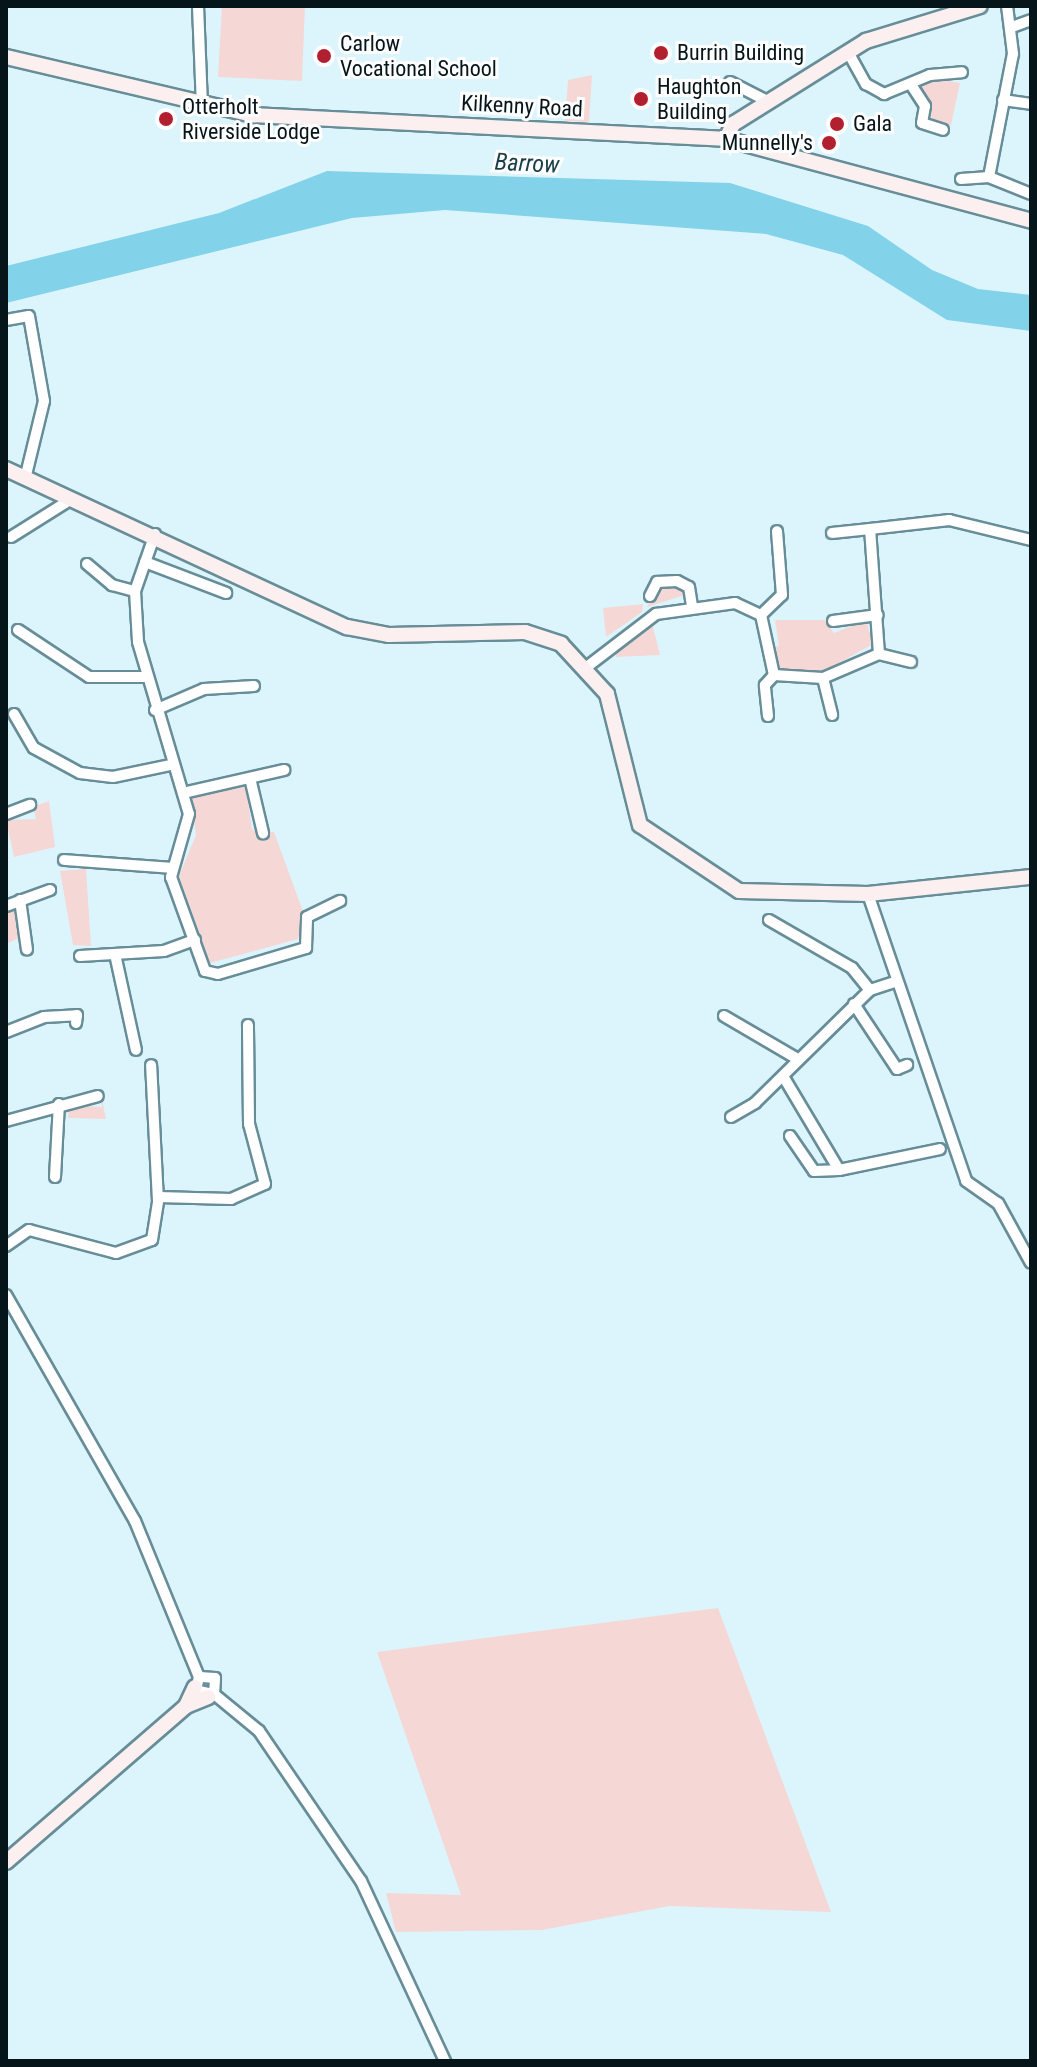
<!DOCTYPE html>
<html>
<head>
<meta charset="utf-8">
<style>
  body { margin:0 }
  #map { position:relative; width:1037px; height:2067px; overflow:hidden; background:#dcf5fc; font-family:"Roboto Condensed",sans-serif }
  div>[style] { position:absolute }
  .green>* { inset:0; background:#f5d8d6 }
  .water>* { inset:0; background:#82d3e9 }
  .roads { filter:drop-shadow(2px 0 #678d98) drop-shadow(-2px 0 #678d98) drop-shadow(0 2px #678d98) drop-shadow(0 -2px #678d98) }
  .street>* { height:10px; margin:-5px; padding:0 5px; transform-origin:5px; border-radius:5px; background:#fff }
  .secondary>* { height:14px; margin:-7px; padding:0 7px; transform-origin:7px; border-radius:7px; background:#fbf0ef }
  .dots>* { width:22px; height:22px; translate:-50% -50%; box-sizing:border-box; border:4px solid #fdfdfd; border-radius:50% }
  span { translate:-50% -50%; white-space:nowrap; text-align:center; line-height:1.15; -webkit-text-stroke:6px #fdfdfd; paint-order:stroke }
  .poi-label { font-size:22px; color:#061519 }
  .left { translate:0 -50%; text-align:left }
  .right { translate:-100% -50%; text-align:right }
  .street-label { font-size:22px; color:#061519 }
  .water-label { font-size:24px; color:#193f48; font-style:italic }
  .frame { position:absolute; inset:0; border:8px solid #061519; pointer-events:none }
</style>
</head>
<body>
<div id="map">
  <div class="green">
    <i style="clip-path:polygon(222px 6px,305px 6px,302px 81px,218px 77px)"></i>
    <i style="clip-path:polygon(592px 75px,589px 122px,565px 121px,568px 80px)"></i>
    <i style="clip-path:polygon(936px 79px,960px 83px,951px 125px,933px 120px,921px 92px,920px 83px)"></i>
    <i style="clip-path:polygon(657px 586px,680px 586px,685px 595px,647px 607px)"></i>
    <i style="clip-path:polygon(643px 604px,642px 612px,606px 637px,603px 608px)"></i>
    <i style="clip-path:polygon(775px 620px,825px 620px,834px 633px,866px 620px,873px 644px,819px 674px,784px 677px,772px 648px,779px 646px)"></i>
    <i style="clip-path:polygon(652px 623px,660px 655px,616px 657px,616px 652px)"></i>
    <i style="clip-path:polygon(246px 786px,252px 830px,274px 832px,304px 914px,298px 939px,210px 963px,179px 876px,196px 835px,191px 797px)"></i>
    <i style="clip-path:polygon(49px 801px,55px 847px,14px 857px,6px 820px,36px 819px,33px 807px)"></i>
    <i style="clip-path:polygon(86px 869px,91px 946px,73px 945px,60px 871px)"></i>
    <i style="clip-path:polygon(16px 909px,21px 937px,8px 943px,6px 960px,6px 910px)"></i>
    <i style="clip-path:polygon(99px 1085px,106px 1119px,68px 1118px,69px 1105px,102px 1107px)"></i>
    <i style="clip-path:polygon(718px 1608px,831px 1912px,669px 1906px,542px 1930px,396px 1932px,386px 1893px,461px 1895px,377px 1652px)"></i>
  </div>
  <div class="water">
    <i style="clip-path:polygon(327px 171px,730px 183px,868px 226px,932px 270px,978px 289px,1031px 295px,1031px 331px,947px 320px,843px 255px,766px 234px,445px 210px,352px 218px,6px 303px,6px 266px,219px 213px)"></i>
  </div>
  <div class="roads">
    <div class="street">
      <i style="left:198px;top:6px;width:100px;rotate:87.7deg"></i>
      <i style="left:1012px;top:27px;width:20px;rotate:-20deg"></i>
      <i style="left:848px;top:52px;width:37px;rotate:61deg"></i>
      <i style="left:866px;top:84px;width:21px;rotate:29deg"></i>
      <i style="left:884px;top:94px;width:50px;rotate:-22.4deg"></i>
      <i style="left:930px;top:75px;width:32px;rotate:-5deg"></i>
      <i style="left:730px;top:82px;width:44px;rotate:27.1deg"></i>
      <i style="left:912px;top:86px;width:24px;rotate:57deg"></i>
      <i style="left:925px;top:106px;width:17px;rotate:100deg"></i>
      <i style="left:922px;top:123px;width:22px;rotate:18deg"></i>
      <i style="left:1003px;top:100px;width:28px;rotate:8deg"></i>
      <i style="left:989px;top:177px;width:45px;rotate:22deg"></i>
      <i style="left:961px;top:179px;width:28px;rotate:-4deg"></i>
      <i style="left:989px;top:177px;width:125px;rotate:-79deg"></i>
      <i style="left:1013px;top:54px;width:48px;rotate:-97.1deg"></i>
      <i style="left:6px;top:320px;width:23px;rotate:-10deg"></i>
      <i style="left:29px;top:316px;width:86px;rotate:80deg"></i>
      <i style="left:44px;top:401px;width:80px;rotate:103.7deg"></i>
      <i style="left:832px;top:533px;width:38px;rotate:-6deg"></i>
      <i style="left:155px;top:534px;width:60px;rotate:109.3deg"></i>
      <i style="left:135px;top:591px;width:51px;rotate:86.6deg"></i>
      <i style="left:138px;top:642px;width:179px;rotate:73.5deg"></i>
      <i style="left:189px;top:814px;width:66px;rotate:105.9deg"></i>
      <i style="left:171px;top:877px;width:100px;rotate:70.1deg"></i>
      <i style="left:205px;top:971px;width:13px;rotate:13deg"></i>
      <i style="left:218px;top:974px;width:92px;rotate:-16.5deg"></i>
      <i style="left:306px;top:948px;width:31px;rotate:-88deg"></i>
      <i style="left:307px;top:917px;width:37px;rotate:-26deg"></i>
      <i style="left:11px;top:537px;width:70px;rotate:-32.1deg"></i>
      <i style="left:145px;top:562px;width:87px;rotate:20.9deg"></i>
      <i style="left:87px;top:564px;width:33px;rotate:40deg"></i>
      <i style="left:112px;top:585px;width:24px;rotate:15deg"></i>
      <i style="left:650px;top:596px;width:16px;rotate:-63deg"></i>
      <i style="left:657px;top:582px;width:20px;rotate:-3deg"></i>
      <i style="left:677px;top:581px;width:13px;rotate:27deg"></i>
      <i style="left:689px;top:587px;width:20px;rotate:81deg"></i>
      <i style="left:761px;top:615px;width:29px;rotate:-44deg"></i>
      <i style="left:782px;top:595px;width:64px;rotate:-94.5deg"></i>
      <i style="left:833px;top:621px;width:45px;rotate:-7.6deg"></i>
      <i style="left:18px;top:630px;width:85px;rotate:33.5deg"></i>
      <i style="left:89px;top:677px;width:55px"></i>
      <i style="left:879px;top:654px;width:33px;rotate:14deg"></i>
      <i style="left:588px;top:666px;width:86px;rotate:-37.4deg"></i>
      <i style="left:656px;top:614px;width:80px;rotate:-7.9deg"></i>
      <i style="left:735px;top:603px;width:29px;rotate:25deg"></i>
      <i style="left:761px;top:615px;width:61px;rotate:77.8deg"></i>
      <i style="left:774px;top:675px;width:49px;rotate:3.5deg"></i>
      <i style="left:823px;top:678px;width:61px;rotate:-23.2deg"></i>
      <i style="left:879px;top:654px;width:125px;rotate:-94.1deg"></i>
      <i style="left:870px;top:529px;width:80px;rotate:-6.5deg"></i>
      <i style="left:949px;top:520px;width:84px;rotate:13.7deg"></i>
      <i style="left:823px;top:678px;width:38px;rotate:76deg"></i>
      <i style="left:155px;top:710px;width:53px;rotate:-23.2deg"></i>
      <i style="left:204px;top:689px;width:50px;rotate:-3.4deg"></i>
      <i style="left:14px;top:714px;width:39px;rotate:60deg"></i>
      <i style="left:34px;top:748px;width:52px;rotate:28.5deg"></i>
      <i style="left:80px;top:773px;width:33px;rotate:7deg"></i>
      <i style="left:113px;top:777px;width:58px;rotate:-11.9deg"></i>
      <i style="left:768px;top:716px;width:31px;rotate:-96deg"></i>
      <i style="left:765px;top:685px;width:13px;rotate:-48deg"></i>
      <i style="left:250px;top:778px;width:57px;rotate:76.7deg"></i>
      <i style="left:183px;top:793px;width:104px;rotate:-12.8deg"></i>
      <i style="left:6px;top:814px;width:26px;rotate:-21deg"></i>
      <i style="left:64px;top:860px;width:108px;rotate:4.2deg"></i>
      <i style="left:868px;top:894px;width:303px;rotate:71.1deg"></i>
      <i style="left:966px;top:1181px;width:39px;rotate:35deg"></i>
      <i style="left:998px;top:1203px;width:68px;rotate:61.2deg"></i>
      <i style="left:20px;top:900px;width:50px;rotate:82deg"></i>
      <i style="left:6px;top:906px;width:47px;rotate:-20deg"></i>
      <i style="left:769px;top:920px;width:96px;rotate:30deg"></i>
      <i style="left:852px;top:968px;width:28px;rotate:51deg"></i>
      <i style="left:115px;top:954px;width:98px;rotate:77.7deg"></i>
      <i style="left:80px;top:956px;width:84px;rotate:-3.4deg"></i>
      <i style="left:164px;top:951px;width:33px;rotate:-20deg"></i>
      <i style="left:854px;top:1004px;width:78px;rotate:56.5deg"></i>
      <i style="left:897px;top:1069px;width:11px;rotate:-22deg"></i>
      <i style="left:724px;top:1016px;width:83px;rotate:30.3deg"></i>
      <i style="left:6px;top:1032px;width:41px;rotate:-21.5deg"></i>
      <i style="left:44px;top:1017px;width:33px;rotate:-3deg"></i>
      <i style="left:77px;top:1015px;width:8px;rotate:97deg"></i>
      <i style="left:783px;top:1076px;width:109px;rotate:59.2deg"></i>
      <i style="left:839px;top:1170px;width:103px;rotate:-11.7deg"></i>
      <i style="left:731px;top:1117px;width:28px;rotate:-30deg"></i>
      <i style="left:755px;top:1103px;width:161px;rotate:-44.5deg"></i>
      <i style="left:870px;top:990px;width:25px;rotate:-18deg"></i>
      <i style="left:6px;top:1121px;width:95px;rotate:-15.2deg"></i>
      <i style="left:790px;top:1136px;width:42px;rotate:55.6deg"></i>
      <i style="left:814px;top:1171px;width:25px;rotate:-2deg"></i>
      <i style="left:55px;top:1177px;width:73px;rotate:-86.9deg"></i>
      <i style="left:158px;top:1197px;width:73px;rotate:1.6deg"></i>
      <i style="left:231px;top:1199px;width:37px;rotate:-24deg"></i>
      <i style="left:265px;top:1184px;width:62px;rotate:-104.9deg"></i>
      <i style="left:249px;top:1124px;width:99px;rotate:-90.6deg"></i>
      <i style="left:6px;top:1246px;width:28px;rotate:-35deg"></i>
      <i style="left:29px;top:1230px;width:90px;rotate:14.8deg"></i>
      <i style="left:116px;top:1253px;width:38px;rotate:-20deg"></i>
      <i style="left:152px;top:1240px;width:39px;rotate:-81deg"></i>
      <i style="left:158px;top:1201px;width:136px;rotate:-92.9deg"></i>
      <i style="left:6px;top:1295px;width:260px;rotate:60.3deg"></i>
      <i style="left:135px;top:1521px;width:169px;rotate:67.7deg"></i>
      <i style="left:199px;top:1677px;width:13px;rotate:103deg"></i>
      <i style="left:196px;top:1690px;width:18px;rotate:13deg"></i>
      <i style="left:214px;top:1694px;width:16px;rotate:-86deg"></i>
      <i style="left:215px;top:1678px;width:16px;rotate:-176deg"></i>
      <i style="left:214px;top:1694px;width:58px;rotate:39.4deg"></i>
      <i style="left:259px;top:1731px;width:181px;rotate:55.8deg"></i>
      <i style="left:361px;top:1881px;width:199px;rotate:65deg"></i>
    </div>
    <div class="secondary">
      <i style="left:6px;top:57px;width:255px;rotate:13.2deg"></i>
      <i style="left:254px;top:115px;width:473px;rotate:2.9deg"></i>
      <i style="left:726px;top:139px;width:316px;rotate:15deg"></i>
      <i style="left:726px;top:139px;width:17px;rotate:-65deg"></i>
      <i style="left:733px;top:124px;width:157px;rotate:-32deg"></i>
      <i style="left:866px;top:41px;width:119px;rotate:-17.1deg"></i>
      <i style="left:6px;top:469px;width:376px;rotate:24.9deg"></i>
      <i style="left:347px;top:627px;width:43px;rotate:10.8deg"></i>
      <i style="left:389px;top:635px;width:136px;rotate:-1.3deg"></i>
      <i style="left:525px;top:632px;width:38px;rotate:18deg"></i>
      <i style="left:561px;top:644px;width:68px;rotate:47.4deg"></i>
      <i style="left:607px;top:694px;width:135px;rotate:75.9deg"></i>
      <i style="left:640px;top:825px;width:119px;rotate:33.7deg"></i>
      <i style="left:739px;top:891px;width:129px;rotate:1.3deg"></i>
      <i style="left:868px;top:894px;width:164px;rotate:-6deg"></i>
      <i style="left:186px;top:1706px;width:21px;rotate:-65deg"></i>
      <i style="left:6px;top:1862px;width:238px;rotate:-40.9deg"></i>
      <i style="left:186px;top:1706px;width:24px;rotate:-22deg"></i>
    </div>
  </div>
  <div class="dots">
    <i style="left:661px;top:53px;background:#b21f2f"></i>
    <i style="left:324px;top:56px;background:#b21f2f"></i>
    <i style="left:641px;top:99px;background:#b21f2f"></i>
    <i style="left:166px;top:119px;background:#b21f2f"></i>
    <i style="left:837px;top:124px;background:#b21f2f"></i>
    <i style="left:829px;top:143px;background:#b21f2f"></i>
  </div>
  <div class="poi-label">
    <span class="left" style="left:340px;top:56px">Carlow<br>Vocational School</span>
    <span class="left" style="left:677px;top:53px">Burrin Building</span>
    <span class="left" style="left:657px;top:99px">Haughton<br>Building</span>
    <span class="left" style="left:182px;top:119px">Otterholt<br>Riverside Lodge</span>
    <span class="left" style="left:853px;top:124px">Gala</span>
    <span class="right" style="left:813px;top:143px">Munnelly's</span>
  </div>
  <div class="street-label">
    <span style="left:522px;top:106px;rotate:3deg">Kilkenny Road</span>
  </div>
  <div class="water-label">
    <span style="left:527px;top:164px;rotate:3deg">Barrow</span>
  </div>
  <div class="frame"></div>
</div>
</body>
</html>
